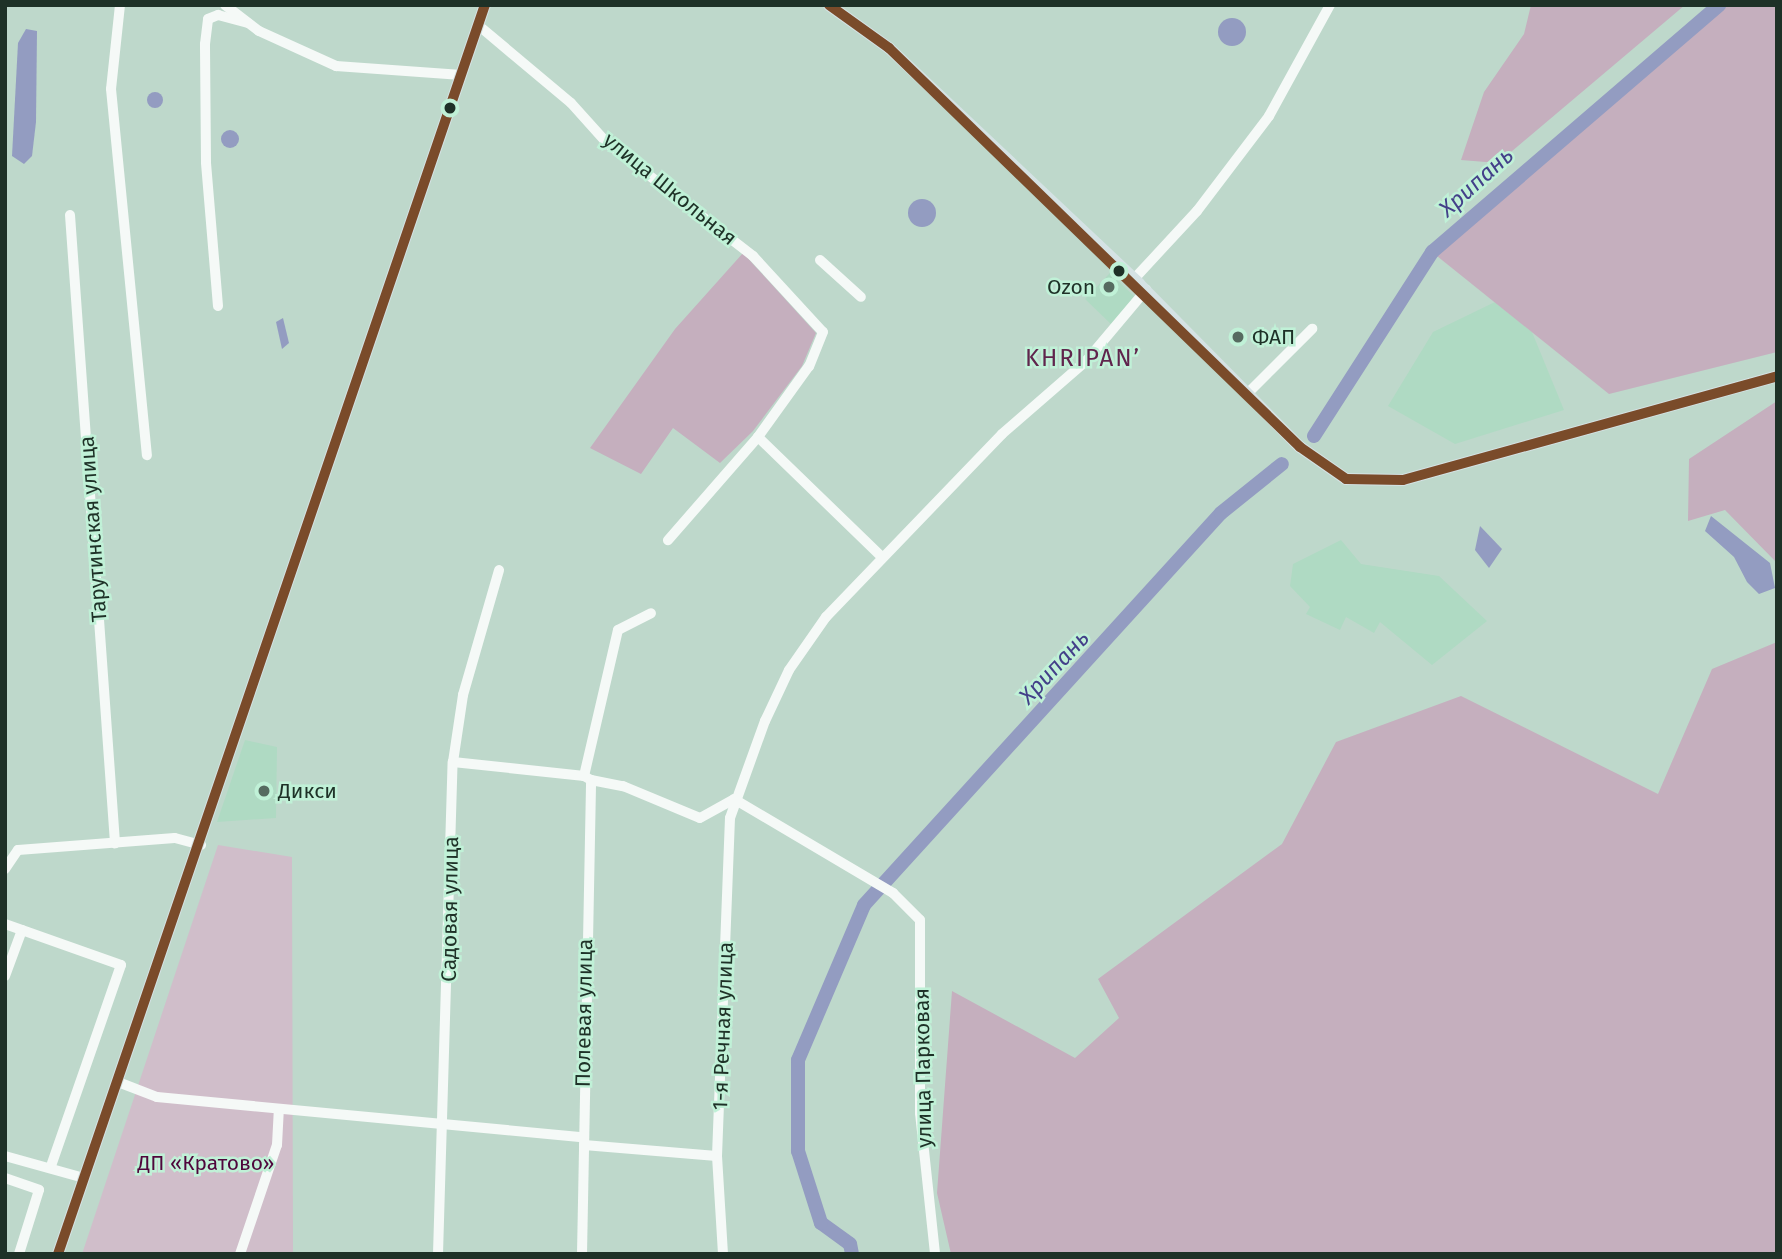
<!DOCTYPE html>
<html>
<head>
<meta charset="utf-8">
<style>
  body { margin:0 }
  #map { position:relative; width:1782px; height:1259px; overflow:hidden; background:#bed8cb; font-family:"Fira Sans",sans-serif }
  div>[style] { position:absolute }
  .built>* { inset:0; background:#afdac3 }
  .green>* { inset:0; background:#d0beca }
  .forest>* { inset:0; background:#c5afbe }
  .water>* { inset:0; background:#939cc1 }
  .round { border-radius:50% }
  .river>* { height:14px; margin:-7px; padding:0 7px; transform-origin:7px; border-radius:7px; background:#939cc1 }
  .minor>* { height:10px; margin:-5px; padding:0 5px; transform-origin:5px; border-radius:5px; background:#f5f9f7 }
  .major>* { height:12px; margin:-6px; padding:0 6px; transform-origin:6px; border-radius:6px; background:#d5e2e4 }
  .bus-1>* { height:10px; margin:-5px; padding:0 5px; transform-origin:5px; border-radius:5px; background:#7a4b2a }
  .dots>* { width:19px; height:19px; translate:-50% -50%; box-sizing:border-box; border:4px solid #c0f1d7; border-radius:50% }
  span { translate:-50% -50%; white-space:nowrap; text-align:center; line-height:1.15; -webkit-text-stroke:5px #c0f1d7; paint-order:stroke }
  .street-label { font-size:21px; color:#1e3127 }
  .poi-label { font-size:21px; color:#1e3127 }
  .right { translate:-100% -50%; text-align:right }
  .left { translate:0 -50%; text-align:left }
  .park-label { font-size:21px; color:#4f063c }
  .water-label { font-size:23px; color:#434089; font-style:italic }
  .quarter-label { font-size:24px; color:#60254d; letter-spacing:2px }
  .frame { position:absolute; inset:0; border:7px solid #1e3127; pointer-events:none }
</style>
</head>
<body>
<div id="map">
  <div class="built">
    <i style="clip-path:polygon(1110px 273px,1137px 299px,1113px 326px,1085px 299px)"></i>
    <i style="clip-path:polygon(1495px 302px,1532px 332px,1564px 410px,1455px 444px,1388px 406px,1433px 332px)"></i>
    <i style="clip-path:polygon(1341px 540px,1361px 564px,1439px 576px,1487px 621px,1432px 665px,1380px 622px,1374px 633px,1346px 617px,1340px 630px,1306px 614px,1310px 607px,1290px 586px,1293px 564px)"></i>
    <i style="clip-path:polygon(245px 740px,277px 747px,276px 818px,217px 822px)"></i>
  </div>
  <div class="green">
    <i style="clip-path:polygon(218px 845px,292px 857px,293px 1254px,82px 1254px)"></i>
  </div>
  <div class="forest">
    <i style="clip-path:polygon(1531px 5px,1685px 5px,1498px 163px,1461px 160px,1484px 92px,1524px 34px)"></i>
    <i style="clip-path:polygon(1719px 5px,1777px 5px,1777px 352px,1609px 394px,1432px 252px)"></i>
    <i style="clip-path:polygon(743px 253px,816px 333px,802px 366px,753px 431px,720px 463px,673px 428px,641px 474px,590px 448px,675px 329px)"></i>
    <i style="clip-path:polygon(1777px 401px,1777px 563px,1725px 510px,1688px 521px,1689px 459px)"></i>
    <i style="clip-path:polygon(1777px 642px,1777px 1254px,951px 1254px,937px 1193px,952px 991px,1075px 1058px,1119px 1018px,1098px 979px,1282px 844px,1336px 742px,1461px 696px,1658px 794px,1712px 669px)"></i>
  </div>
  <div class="water">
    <i class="round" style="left:1218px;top:18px;width:28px;height:28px"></i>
    <i style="clip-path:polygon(26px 29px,37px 31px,36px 122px,32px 156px,24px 164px,12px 156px,18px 43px)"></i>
    <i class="round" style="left:147px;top:92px;width:16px;height:16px"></i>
    <i class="round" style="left:221px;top:130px;width:18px;height:18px"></i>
    <i class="round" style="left:908px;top:199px;width:28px;height:28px"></i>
    <i style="clip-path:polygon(283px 318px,289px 343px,282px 349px,276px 322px)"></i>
    <i style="clip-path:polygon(1711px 516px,1770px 563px,1775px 588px,1759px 594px,1747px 582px,1734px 557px,1705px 531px)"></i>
    <i style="clip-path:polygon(1480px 526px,1502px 549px,1489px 568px,1475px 550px)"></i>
  </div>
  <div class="river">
    <i style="left:1314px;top:436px;width:219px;rotate:-57.3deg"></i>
    <i style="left:1432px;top:252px;width:379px;rotate:-40.7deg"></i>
    <i style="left:852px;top:1254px;width:10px;rotate:-101deg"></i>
    <i style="left:850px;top:1244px;width:36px;rotate:-144deg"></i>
    <i style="left:821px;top:1223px;width:76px;rotate:-107.7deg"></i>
    <i style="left:798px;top:1151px;width:91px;rotate:-90deg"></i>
    <i style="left:798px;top:1060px;width:168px;rotate:-66.9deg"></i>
    <i style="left:864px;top:905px;width:530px;rotate:-47.68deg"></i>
    <i style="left:1221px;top:513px;width:78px;rotate:-38.8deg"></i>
  </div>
  <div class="minor">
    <i style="left:120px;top:5px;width:84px;rotate:96.1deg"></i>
    <i style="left:111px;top:89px;width:368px;rotate:84.4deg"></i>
    <i style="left:225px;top:5px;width:43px;rotate:37.4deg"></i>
    <i style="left:259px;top:31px;width:85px;rotate:24.4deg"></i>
    <i style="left:336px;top:66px;width:126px;rotate:4.1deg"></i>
    <i style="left:478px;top:25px;width:121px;rotate:40deg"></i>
    <i style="left:571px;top:103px;width:52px;rotate:48.1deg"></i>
    <i style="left:606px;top:142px;width:186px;rotate:37.8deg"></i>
    <i style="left:753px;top:256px;width:103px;rotate:47.4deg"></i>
    <i style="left:823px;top:332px;width:37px;rotate:112deg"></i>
    <i style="left:809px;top:366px;width:87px;rotate:125.7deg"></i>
    <i style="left:758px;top:437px;width:137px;rotate:131.1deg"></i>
    <i style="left:70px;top:215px;width:630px;rotate:85.9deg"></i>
    <i style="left:820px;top:260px;width:55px;rotate:42.1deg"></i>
    <i style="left:1134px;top:279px;width:93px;rotate:-47.2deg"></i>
    <i style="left:1197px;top:211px;width:119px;rotate:-52.8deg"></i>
    <i style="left:1269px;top:116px;width:127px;rotate:-61.2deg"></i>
    <i style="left:218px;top:306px;width:144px;rotate:-94.8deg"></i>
    <i style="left:206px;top:162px;width:118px;rotate:-90.5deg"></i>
    <i style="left:205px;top:44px;width:25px;rotate:-83deg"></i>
    <i style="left:208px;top:19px;width:11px;rotate:-22deg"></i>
    <i style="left:218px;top:15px;width:31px;rotate:15deg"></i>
    <i style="left:1248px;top:393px;width:91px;rotate:-45deg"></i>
    <i style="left:758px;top:437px;width:173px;rotate:44.1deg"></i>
    <i style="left:453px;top:762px;width:132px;rotate:6.1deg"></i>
    <i style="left:584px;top:776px;width:150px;rotate:-76.9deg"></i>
    <i style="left:618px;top:630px;width:37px;rotate:-27deg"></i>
    <i style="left:591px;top:780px;width:33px;rotate:11deg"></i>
    <i style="left:623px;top:786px;width:83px;rotate:22.6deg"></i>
    <i style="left:700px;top:818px;width:39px;rotate:-29deg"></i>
    <i style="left:734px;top:799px;width:185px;rotate:30.6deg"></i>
    <i style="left:893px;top:893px;width:38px;rotate:45deg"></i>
    <i style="left:920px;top:920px;width:193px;rotate:90deg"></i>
    <i style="left:920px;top:1113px;width:142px;rotate:83.9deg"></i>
    <i style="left:5px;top:869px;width:23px;rotate:-56deg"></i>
    <i style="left:18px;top:850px;width:157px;rotate:-4.4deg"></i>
    <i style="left:175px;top:838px;width:27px;rotate:15deg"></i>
    <i style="left:5px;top:924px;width:123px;rotate:19.5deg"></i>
    <i style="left:121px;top:965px;width:213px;rotate:109.2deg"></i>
    <i style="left:5px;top:976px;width:49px;rotate:-69.7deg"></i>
    <i style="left:118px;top:1082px;width:42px;rotate:21deg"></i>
    <i style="left:157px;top:1097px;width:427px;rotate:5.4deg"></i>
    <i style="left:584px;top:1145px;width:133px;rotate:4.7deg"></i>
    <i style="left:5px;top:1156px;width:82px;rotate:15.6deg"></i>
    <i style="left:5px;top:1178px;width:36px;rotate:19deg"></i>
    <i style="left:39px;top:1190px;width:67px;rotate:107.4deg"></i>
    <i style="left:240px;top:1254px;width:115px;rotate:-71.3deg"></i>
    <i style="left:277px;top:1145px;width:35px;rotate:-87deg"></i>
    <i style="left:438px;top:1254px;width:492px;rotate:-88.3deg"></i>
    <i style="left:453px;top:762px;width:68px;rotate:-81.5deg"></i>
    <i style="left:463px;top:695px;width:130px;rotate:-73.9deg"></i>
    <i style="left:582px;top:1254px;width:474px;rotate:-88.9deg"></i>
    <i style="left:591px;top:780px;width:8px;rotate:-150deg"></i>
    <i style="left:723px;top:1254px;width:98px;rotate:-93.5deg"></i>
    <i style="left:717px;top:1156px;width:338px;rotate:-87.8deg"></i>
    <i style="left:730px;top:818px;width:103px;rotate:-70.2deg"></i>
    <i style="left:765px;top:721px;width:56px;rotate:-64.8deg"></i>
    <i style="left:789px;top:670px;width:65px;rotate:-55.1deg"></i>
    <i style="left:826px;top:617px;width:254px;rotate:-46.1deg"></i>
    <i style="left:1002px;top:434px;width:113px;rotate:-41deg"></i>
    <i style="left:1087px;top:360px;width:92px;rotate:-49.9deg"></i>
  </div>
  <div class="major">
    <i style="left:829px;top:5px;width:74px;rotate:35.6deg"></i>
    <i style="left:889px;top:48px;width:344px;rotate:43.3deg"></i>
    <i style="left:1139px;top:284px;width:229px;rotate:45.4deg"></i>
    <i style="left:1300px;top:447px;width:56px;rotate:34.8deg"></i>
    <i style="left:1346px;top:479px;width:57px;rotate:1deg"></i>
    <i style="left:1403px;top:480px;width:388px;rotate:-15.5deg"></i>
    <i style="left:58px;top:1254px;width:1320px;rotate:-71.13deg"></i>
  </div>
  <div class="bus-1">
    <i style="left:829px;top:5px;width:74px;rotate:35.6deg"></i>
    <i style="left:889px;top:48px;width:573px;rotate:44.15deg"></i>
    <i style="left:1300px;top:447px;width:56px;rotate:34.8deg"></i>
    <i style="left:1346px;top:479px;width:57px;rotate:1deg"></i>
    <i style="left:1403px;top:480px;width:388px;rotate:-15.5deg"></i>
    <i style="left:58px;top:1254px;width:1320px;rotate:-71.13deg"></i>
  </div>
  <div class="dots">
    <i style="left:450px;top:108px;background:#1e3127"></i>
    <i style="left:1119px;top:271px;background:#1e3127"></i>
    <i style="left:1109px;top:287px;background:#566b60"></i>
    <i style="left:1238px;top:337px;background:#566b60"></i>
    <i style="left:264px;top:791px;background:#566b60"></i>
  </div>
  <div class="street-label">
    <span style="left:670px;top:189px;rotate:39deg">улица Школьная</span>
    <span style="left:93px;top:529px;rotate:-94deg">Тарутинская улица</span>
    <span style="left:450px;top:909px;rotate:-89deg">Садовая улица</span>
    <span style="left:584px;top:1013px;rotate:-89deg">Полевая улица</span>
    <span style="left:723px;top:1026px;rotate:-88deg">1-я Речная улица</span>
    <span style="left:923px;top:1068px;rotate:-91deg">улица Парковая</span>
  </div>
  <div class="poi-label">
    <span class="right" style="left:1095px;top:287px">Ozon</span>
    <span class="left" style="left:1252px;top:337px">ФАП</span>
    <span class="left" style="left:278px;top:791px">Дикси</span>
  </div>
  <div class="park-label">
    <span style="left:206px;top:1163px">ДП «Кратово»</span>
  </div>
  <div class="water-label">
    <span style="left:1476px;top:182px;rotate:-42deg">Хрипань</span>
    <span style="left:1054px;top:667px;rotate:-47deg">Хрипань</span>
  </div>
  <div class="quarter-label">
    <span style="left:1083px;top:359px">KHRIPAN’</span>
  </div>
  <div class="frame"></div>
</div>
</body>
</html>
